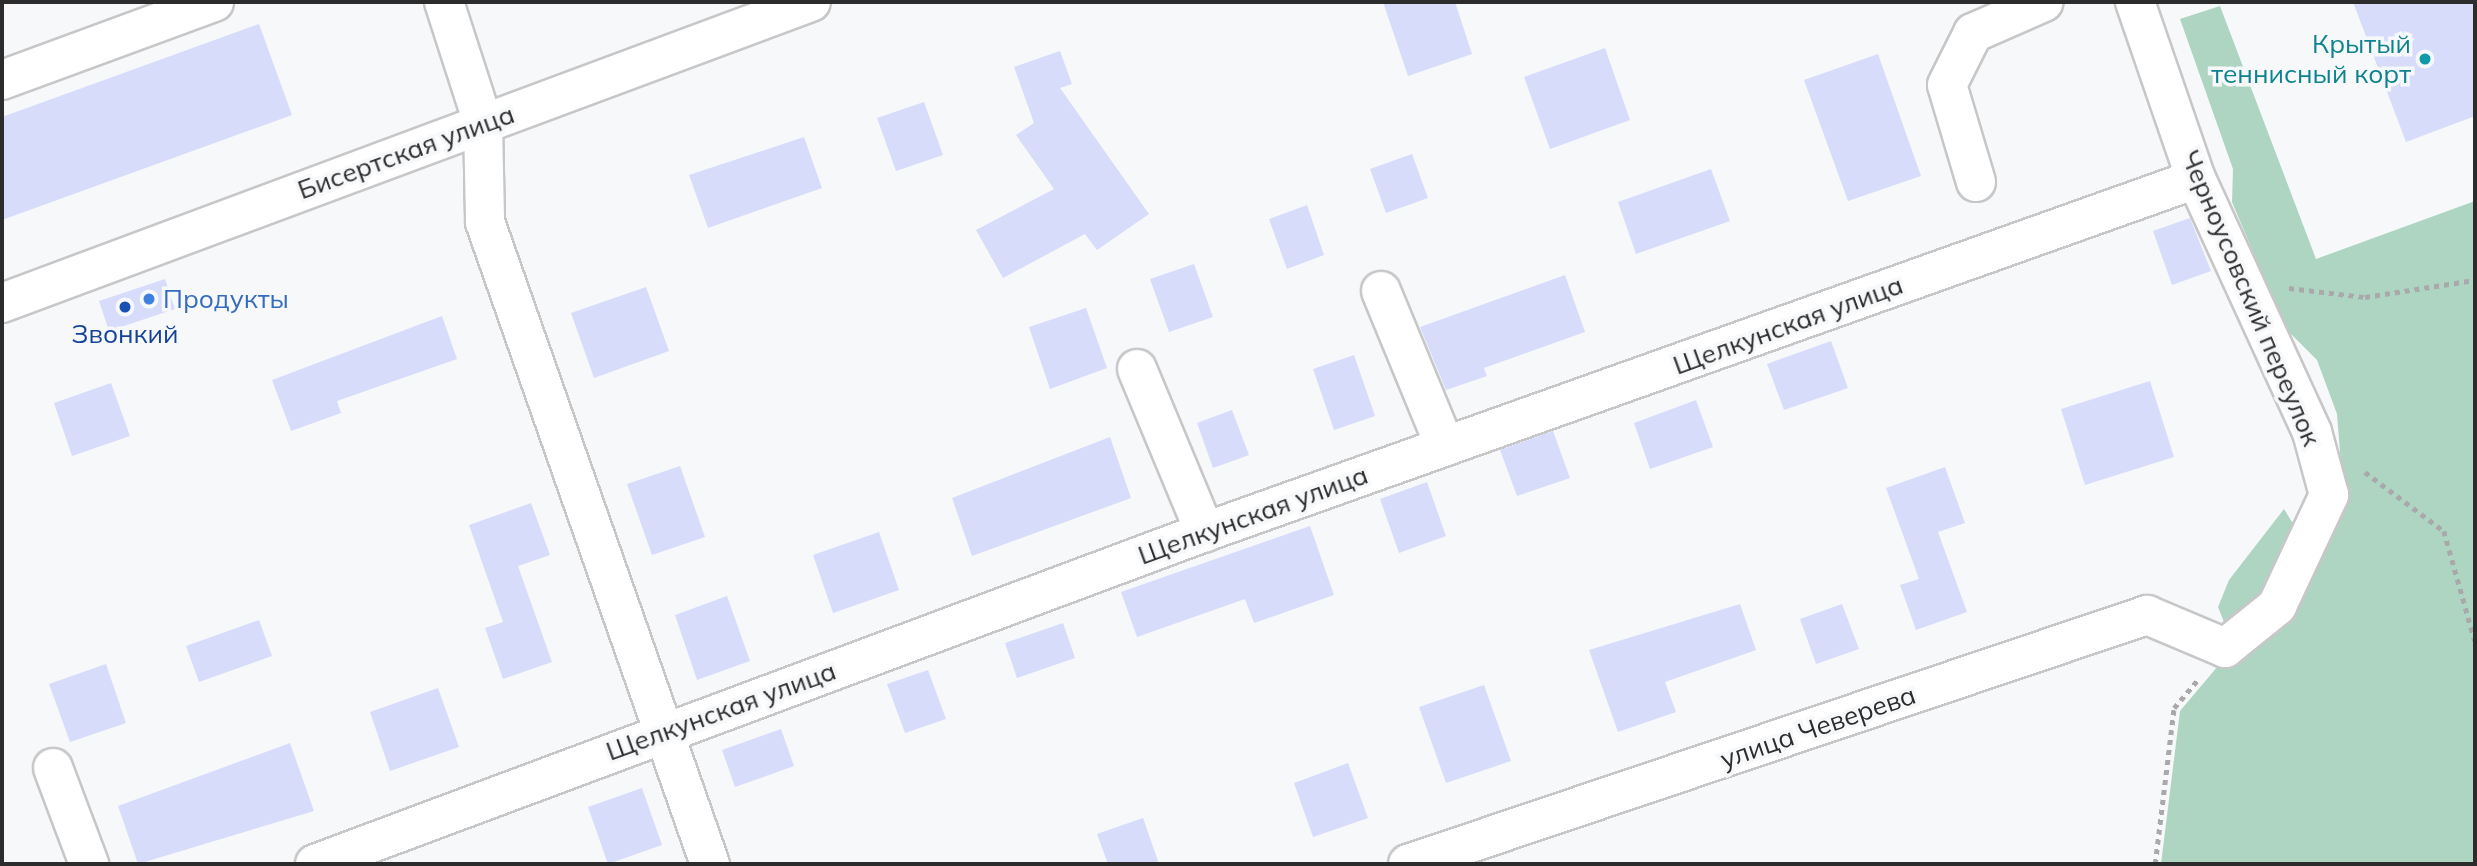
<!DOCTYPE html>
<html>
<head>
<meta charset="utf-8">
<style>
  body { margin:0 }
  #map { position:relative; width:2477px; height:866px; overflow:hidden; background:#f7f8fa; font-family:Mulish,sans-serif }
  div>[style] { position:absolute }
  .green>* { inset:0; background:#add5c2 }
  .building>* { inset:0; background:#d7dcfb }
  .path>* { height:4.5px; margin-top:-2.25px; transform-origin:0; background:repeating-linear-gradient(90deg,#a9a9ab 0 5px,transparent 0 10px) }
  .roads { filter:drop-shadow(2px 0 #c7c7c9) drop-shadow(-2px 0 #c7c7c9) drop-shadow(0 2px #c7c7c9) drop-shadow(0 -2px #c7c7c9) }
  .minor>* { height:38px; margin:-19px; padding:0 19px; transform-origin:19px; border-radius:19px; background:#fff }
  .major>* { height:38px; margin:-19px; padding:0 19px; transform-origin:19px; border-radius:19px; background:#fff }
  .dots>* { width:19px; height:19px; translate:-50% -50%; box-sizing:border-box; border:4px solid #f7f8fa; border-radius:50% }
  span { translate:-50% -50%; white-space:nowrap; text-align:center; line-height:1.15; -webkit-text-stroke:7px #f7f8fa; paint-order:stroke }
  .culture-label { font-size:26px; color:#0d838f }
  .right { translate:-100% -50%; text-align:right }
  .street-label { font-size:26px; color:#2c2c2d }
  .shop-label { font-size:26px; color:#366cbe }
  .left { translate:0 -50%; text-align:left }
  .transit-label { font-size:26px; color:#164399 }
  .frame { position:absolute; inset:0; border:4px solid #2c2c2d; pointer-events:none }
</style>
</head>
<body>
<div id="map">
  <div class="green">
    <i style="clip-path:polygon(2220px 6px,2316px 259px,2475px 201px,2475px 864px,2161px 864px,2180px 711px,2234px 647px,2218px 607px,2229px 580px,2284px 509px,2298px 532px,2344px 503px,2337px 414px,2317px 360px,2285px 328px,2232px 202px,2233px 169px,2180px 19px)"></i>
  </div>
  <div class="building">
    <i style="clip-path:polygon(1383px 2px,1455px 2px,1472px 54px,1408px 76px)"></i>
    <i style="clip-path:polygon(2353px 2px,2475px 2px,2475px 116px,2406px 142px)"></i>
    <i style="clip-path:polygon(259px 24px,292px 115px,2px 220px,2px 117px)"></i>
    <i style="clip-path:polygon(1605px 48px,1630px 120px,1550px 149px,1524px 77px)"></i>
    <i style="clip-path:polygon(1060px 51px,1072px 84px,1060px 88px,1149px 214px,1097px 250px,1085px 234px,1003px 278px,976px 230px,1054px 189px,1016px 135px,1034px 123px,1014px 67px)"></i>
    <i style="clip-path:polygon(1878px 54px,1921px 176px,1848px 201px,1804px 80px)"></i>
    <i style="clip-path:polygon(924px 102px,943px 155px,896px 171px,877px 118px)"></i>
    <i style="clip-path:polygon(804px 137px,822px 188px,708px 228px,689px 175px)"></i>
    <i style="clip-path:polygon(1412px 154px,1428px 198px,1386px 213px,1370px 169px)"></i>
    <i style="clip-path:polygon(1711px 169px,1730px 221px,1636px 254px,1618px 202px)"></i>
    <i style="clip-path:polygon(1307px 205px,1324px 255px,1287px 269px,1269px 219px)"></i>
    <i style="clip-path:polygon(2190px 218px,2211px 271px,2172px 285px,2153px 231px)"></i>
    <i style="clip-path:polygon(1194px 264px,1213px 317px,1169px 332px,1150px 279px)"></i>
    <i style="clip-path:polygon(1565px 275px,1585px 332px,1484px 368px,1487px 376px,1446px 390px,1420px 327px)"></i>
    <i style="clip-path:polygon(165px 279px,175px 309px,109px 331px,99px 301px)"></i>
    <i style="clip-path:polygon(646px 287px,669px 351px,594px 378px,571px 313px)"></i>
    <i style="clip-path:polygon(1086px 308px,1107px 368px,1050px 389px,1029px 327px)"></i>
    <i style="clip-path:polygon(442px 316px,457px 359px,337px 401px,341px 413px,291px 431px,272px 380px)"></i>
    <i style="clip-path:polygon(1831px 341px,1848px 388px,1784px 410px,1767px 364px)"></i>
    <i style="clip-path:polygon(1354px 355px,1375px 416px,1334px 430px,1313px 369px)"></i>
    <i style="clip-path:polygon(2150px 381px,2174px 457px,2085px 485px,2061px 409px)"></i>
    <i style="clip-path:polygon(111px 383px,130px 436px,72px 456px,54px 403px)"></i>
    <i style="clip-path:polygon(1696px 400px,1713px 447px,1650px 469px,1634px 423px)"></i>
    <i style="clip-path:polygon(1232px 410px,1249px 455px,1213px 468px,1197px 423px)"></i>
    <i style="clip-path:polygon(1553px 431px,1570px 478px,1517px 496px,1500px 450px)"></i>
    <i style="clip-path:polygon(1110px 437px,1131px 498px,972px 556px,952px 498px)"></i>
    <i style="clip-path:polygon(680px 466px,705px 537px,652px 555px,627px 484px)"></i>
    <i style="clip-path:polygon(1945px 467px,1965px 523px,1938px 532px,1967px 612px,1916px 630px,1900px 585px,1919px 579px,1886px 488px)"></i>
    <i style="clip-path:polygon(1427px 482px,1446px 536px,1399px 553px,1380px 499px)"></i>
    <i style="clip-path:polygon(531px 503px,550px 555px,518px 566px,552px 662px,503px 679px,485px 628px,503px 622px,469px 525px)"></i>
    <i style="clip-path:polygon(1310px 526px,1334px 595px,1254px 623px,1245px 599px,1137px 637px,1121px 592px)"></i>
    <i style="clip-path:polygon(879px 532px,899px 590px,833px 613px,813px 555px)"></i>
    <i style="clip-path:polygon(727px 596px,750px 661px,697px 680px,675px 615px)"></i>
    <i style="clip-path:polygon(1740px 604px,1756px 650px,1665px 682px,1676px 712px,1618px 732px,1589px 650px)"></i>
    <i style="clip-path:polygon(1842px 604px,1859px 649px,1816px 664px,1800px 619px)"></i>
    <i style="clip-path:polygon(259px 620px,272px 656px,199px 682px,186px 646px)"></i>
    <i style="clip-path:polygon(1063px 623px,1075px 658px,1017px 678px,1005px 643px)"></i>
    <i style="clip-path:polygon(106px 664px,126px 723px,70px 742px,49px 684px)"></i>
    <i style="clip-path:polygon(928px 670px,946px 719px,905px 733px,887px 684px)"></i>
    <i style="clip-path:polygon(1484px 685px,1511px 761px,1446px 783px,1419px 707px)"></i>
    <i style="clip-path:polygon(438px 688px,459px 747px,390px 771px,370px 712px)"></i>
    <i style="clip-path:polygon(781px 729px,794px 766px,735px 787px,722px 750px)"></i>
    <i style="clip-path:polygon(290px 743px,314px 811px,138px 864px,118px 806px)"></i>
    <i style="clip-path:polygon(1348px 763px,1368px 818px,1313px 837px,1294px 783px)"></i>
    <i style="clip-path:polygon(642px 788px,662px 845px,608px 864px,588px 807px)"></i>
    <i style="clip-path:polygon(1143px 818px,1159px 864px,1108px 864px,1097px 834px)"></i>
  </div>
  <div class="path">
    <i style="left:2289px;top:288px;width:77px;rotate:6.8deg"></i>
    <i style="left:2365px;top:297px;width:111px;rotate:-8.8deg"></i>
    <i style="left:2365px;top:472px;width:99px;rotate:36.8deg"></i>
    <i style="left:2444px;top:531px;width:114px;rotate:74.3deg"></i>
    <i style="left:2155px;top:864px;width:157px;rotate:-83.1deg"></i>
    <i style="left:2174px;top:708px;width:39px;rotate:-50deg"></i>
  </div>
  <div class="roads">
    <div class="minor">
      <i style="left:444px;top:2px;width:127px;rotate:72.1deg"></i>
      <i style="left:483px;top:123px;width:99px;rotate:88.8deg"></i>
      <i style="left:485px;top:222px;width:680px;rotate:70.69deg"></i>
      <i style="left:2px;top:80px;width:226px;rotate:-20.2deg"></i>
      <i style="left:1976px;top:182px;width:101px;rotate:-106.6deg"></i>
      <i style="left:1947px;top:85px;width:58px;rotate:-63.4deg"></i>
      <i style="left:1973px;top:33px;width:77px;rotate:-23.6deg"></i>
      <i style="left:1381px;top:291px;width:168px;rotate:67.6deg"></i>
      <i style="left:1137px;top:369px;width:177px;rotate:67.4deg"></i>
      <i style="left:53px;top:768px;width:103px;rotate:69.4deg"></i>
      <i style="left:315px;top:864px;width:950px;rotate:-20.46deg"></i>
      <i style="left:1205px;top:532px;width:1052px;rotate:-19.61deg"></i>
      <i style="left:1408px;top:864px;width:780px;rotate:-18.62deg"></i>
      <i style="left:2147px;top:615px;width:85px;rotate:22.9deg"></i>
      <i style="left:2225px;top:648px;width:67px;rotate:-38.9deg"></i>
      <i style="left:2277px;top:606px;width:123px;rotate:-64.9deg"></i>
      <i style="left:2329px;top:495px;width:65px;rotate:-105.1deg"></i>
      <i style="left:2312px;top:432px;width:278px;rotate:-114.6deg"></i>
      <i style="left:2196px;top:179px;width:187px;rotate:-109deg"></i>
    </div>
    <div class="major">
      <i style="left:2px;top:303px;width:863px;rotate:-20.41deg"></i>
    </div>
  </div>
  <div class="dots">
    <i style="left:2425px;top:59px;background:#0f9aa8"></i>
    <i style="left:149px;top:299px;background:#3f7fe0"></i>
    <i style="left:125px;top:307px;background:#1a4fb4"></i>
  </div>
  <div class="culture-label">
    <span class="right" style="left:2411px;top:59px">Крытый<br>теннисный корт</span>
  </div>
  <div class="street-label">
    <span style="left:406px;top:152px;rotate:-20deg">Бисертская улица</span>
    <span style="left:2251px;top:298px;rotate:67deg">Черноусовский переулок</span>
    <span style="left:1788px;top:325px;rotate:-20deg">Щелкунская улица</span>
    <span style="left:1253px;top:515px;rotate:-20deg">Щелкунская улица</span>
    <span style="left:721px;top:711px;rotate:-20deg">Щелкунская улица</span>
    <span style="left:1818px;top:727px;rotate:-19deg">улица Чеверева</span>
  </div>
  <div class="shop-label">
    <span class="left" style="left:163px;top:299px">Продукты</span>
  </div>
  <div class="transit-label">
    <span style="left:125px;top:334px">Звонкий</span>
  </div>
  <div class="frame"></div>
</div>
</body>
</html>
